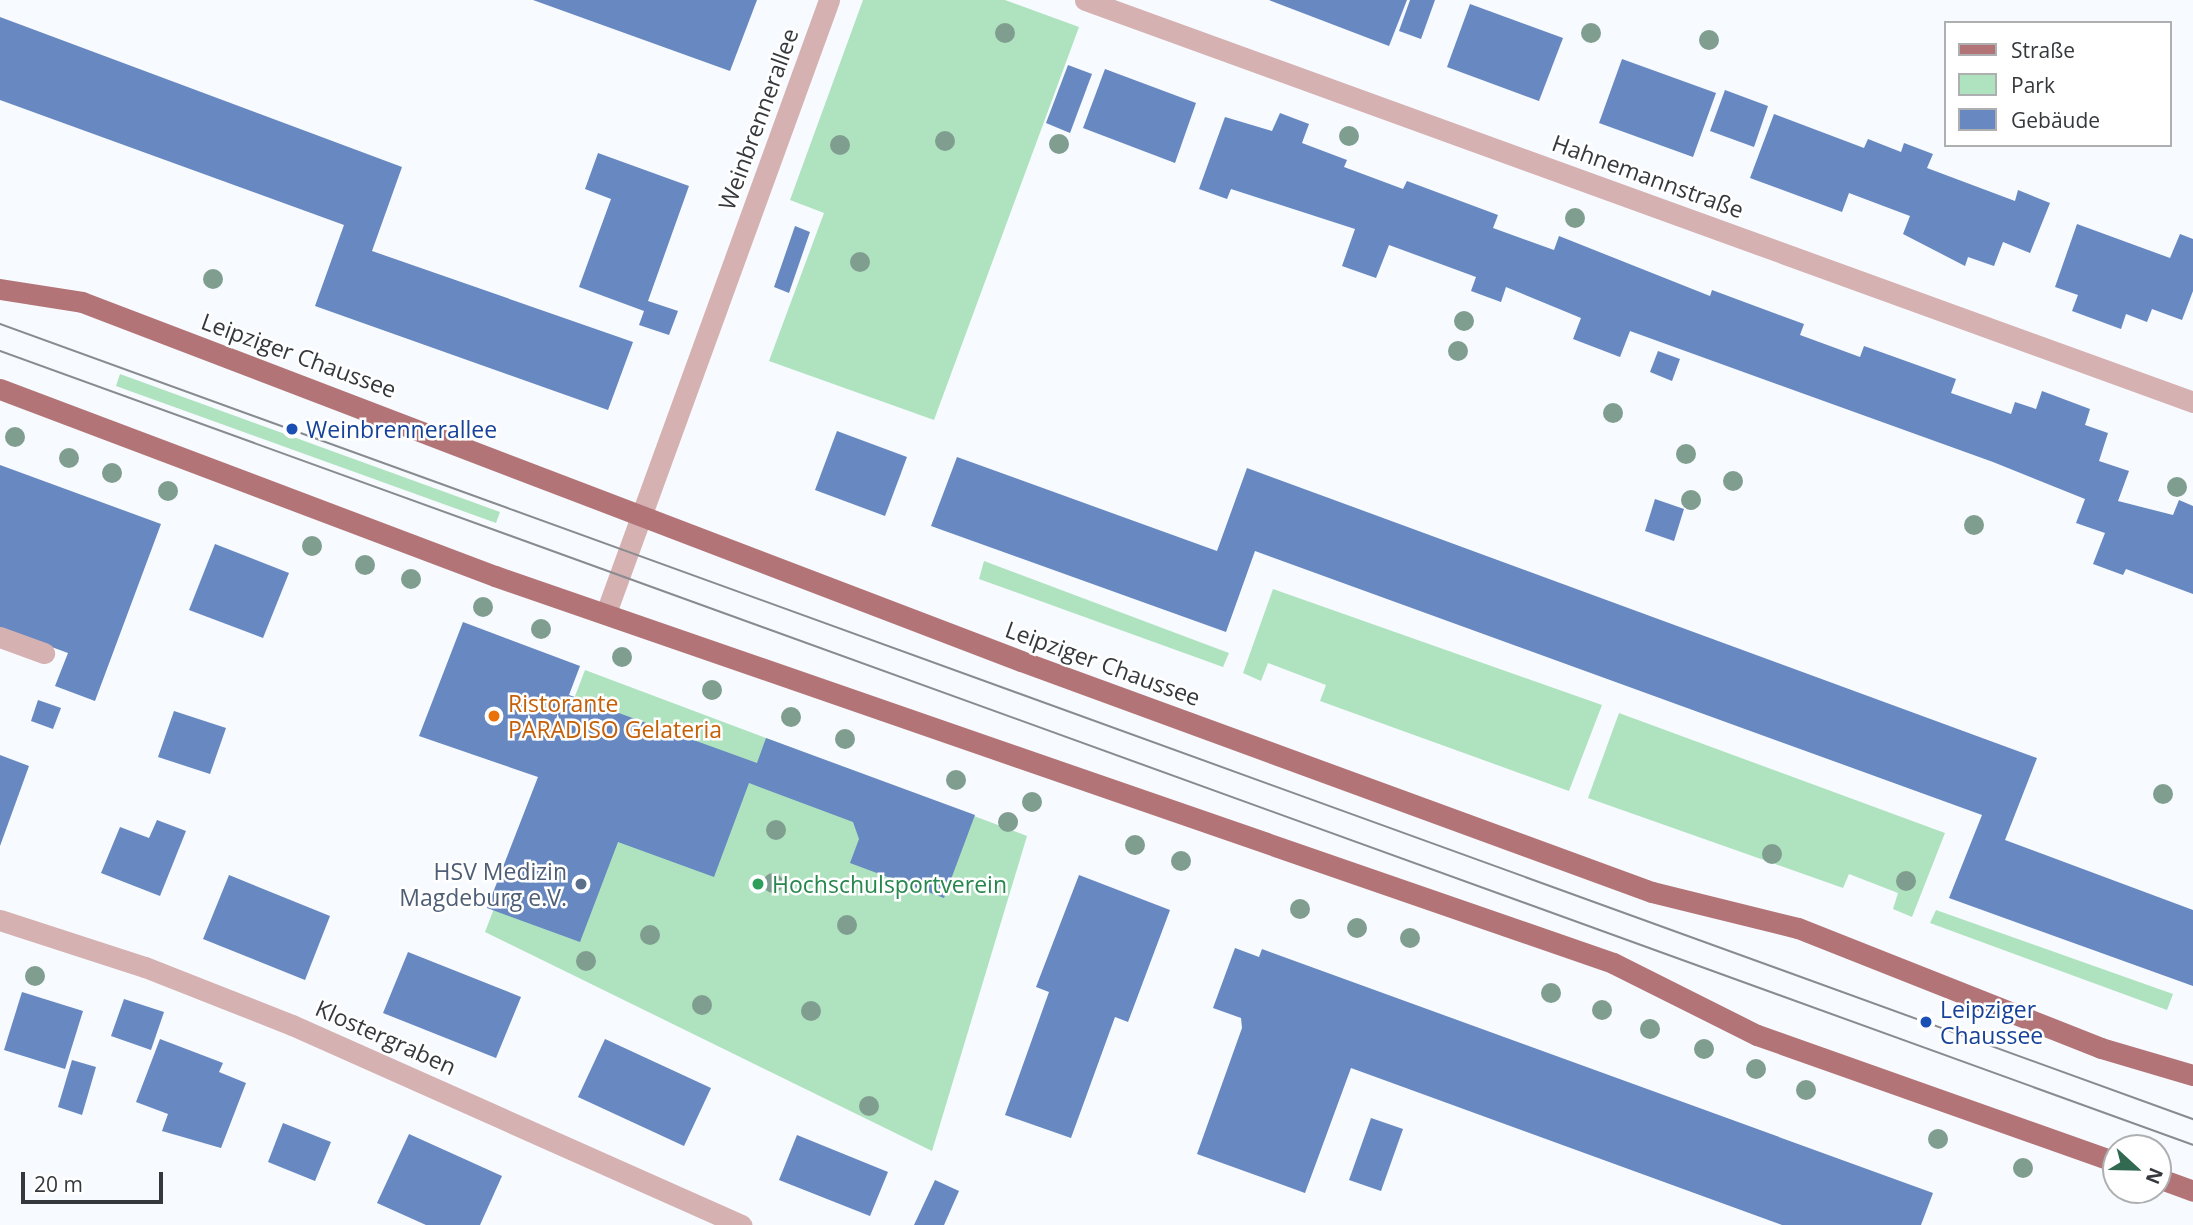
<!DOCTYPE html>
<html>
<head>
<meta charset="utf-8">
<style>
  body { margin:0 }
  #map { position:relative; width:2193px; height:1225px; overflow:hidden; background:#f7fafe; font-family:"Open Sans",sans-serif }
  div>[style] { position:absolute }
  .green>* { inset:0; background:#afe3c0 }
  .building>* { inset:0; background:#6788c0 }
  .minor>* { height:21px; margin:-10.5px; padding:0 10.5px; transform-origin:10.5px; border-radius:10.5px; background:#d6b1b2 }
  .major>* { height:21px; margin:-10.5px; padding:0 10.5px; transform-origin:10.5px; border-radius:10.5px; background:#b27477 }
  .tram>* { height:2px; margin:-1px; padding:0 1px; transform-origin:1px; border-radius:1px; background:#888b8f }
  .trees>* { width:20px; height:20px; margin:-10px; border-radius:50%; background:#809e8f }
  .dots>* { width:19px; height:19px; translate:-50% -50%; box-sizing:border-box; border:4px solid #fff; border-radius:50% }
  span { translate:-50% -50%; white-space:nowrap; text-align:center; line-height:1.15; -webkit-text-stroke:5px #fff; paint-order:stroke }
  .street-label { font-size:23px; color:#35383c }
  .transit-label { font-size:23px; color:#164399 }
  .left { translate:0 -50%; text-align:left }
  .food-label { font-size:23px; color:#c56008 }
  .service-label { font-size:23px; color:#4e5e75 }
  .right { translate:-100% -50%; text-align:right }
  .leisure-label { font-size:23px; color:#27864d }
  .legend { position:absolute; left:1944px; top:21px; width:228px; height:126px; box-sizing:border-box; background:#fff; border:2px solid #aeafb1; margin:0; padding:9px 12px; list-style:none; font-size:21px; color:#35383c }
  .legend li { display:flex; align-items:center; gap:14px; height:35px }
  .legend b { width:35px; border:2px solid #aeafb1 }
  .north { position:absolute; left:2102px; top:1134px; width:70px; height:70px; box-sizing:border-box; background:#fff; border:2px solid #aeafb1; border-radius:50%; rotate:112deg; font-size:19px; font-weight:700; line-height:28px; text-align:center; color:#35383c }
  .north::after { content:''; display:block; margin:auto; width:24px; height:32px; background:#316951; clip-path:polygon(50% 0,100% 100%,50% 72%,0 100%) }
  .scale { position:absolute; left:21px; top:1172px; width:142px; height:32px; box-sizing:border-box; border:4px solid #35383c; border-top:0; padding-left:9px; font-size:21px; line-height:24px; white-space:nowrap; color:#35383c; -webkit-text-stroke:5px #fff; paint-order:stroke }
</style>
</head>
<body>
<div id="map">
  <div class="green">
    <i style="clip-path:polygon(863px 0,1005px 0,1079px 27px,934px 420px,769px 361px,824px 213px,790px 200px)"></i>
    <i style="clip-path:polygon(120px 374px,500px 512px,496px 523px,116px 386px)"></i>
    <i style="clip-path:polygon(984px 561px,1229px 653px,1223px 667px,979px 579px)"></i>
    <i style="clip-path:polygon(1273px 589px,1602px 705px,1569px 791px,1320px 701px,1326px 685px,1268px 663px,1261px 681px,1243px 673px)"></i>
    <i style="clip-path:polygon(585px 670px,1027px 836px,932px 1151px,485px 932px)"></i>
    <i style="clip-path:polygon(1619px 713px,1945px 833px,1912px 917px,1893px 909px,1898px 893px,1849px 874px,1843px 888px,1588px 798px)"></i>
    <i style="clip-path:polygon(1936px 910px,2173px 994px,2167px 1010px,1930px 923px)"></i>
  </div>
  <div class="building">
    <i style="clip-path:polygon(533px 0,757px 0,730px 71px)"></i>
    <i style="clip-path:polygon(1269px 0,1407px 0,1389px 46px)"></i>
    <i style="clip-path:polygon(1410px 0,1435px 0,1421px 39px,1399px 31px)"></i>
    <i style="clip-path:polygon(1470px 4px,1563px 38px,1539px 101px,1447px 67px)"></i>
    <i style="clip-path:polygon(0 17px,402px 167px,372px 251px,633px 342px,608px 410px,315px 306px,344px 225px,0 100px)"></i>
    <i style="clip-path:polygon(1622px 59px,1716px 93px,1693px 157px,1599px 123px)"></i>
    <i style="clip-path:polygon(1068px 65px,1092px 74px,1070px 133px,1046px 123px)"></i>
    <i style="clip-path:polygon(1105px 69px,1196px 103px,1175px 163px,1083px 128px)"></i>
    <i style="clip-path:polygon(1725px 90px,1768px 106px,1754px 147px,1710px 131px)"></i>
    <i style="clip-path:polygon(1280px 113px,1309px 124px,1302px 143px,1347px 160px,1344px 167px,1403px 189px,1407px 181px,1498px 215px,1493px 228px,1554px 250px,1559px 236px,1710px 296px,1712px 290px,1804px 324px,1800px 335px,1860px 357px,1864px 346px,1956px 379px,1951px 393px,2011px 414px,2015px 402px,2036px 409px,2042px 391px,2090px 409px,2085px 425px,2108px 433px,2099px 461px,2129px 471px,2118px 501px,2173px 515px,2179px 500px,2193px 506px,2193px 594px,2126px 569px,2123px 575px,2093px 564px,2105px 533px,2076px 523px,2085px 499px,1993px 462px,1630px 331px,1620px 357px,1573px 339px,1581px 318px,1506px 287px,1501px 302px,1471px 291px,1476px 277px,1389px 245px,1376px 278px,1342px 266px,1355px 229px,1231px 189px,1227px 199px,1199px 189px,1225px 117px,1272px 131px)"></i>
    <i style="clip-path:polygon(1774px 114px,1864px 148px,1868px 139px,1901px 152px,1904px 143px,1933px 154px,1927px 168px,2015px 201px,2018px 190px,2050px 203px,2030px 253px,2003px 242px,1994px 266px,1968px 257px,1965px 266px,1903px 234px,1910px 216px,1849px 193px,1842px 212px,1750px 178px)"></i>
    <i style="clip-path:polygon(598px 153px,689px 186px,648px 301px,678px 311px,669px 335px,639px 325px,644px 311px,579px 287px,611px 199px,585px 189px)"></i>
    <i style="clip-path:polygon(2077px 224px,2170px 258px,2180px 234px,2193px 239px,2193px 291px,2182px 320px,2152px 309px,2147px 322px,2126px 314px,2121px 329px,2072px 311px,2078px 295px,2055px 287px)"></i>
    <i style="clip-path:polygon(795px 226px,810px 232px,789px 293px,774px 287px)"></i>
    <i style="clip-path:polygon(1658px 351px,1680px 359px,1672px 381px,1650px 372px)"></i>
    <i style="clip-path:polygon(837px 431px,907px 457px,885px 516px,815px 490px)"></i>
    <i style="clip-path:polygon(957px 457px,1217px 551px,1247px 468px,2037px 758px,2005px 840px,2193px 910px,2193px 986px,1949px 898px,1982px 815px,1255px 551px,1226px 632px,931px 526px)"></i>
    <i style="clip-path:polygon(0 465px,161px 524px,95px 701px,55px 686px,68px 653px,0 628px)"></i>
    <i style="clip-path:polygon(1655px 499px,1684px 509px,1674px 541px,1645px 531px)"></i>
    <i style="clip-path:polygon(215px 544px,289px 573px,263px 638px,189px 610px)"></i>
    <i style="clip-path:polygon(463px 622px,580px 666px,569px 695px,757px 763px,766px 738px,975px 815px,944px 898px,850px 863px,859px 839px,853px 822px,749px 783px,714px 877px,618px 842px,580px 942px,487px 908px,538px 777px,419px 736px)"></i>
    <i style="clip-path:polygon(38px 700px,61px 708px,53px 729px,31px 721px)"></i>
    <i style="clip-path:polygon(174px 711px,226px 728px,210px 774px,158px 757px)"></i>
    <i style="clip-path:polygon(0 755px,29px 766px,0 846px)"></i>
    <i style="clip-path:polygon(157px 820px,186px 831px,160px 896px,101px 873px,120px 827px,149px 838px)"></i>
    <i style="clip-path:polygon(229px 875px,330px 916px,305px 980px,203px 939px)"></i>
    <i style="clip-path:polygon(1079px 875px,1170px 910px,1128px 1022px,1115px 1017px,1071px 1138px,1005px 1115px,1049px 992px,1036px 987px)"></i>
    <i style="clip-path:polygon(1235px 948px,1259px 957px,1262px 949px,1933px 1193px,1921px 1225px,1782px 1225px,1351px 1068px,1305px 1193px,1197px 1154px,1242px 1028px,1241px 1018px,1213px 1008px)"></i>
    <i style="clip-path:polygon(408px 952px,521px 997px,496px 1058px,383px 1013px)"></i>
    <i style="clip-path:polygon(22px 992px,83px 1011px,65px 1069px,4px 1050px)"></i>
    <i style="clip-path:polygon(124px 999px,164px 1012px,151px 1050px,111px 1036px)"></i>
    <i style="clip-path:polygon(160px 1039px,223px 1063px,219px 1072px,246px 1083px,221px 1148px,162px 1131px,168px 1114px,136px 1102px)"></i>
    <i style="clip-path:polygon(605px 1039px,711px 1088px,684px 1146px,578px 1097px)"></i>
    <i style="clip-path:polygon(72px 1060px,96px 1067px,82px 1115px,58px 1107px)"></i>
    <i style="clip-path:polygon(1371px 1118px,1403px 1129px,1381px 1191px,1349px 1180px)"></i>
    <i style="clip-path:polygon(283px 1123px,331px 1142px,315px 1181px,268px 1162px)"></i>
    <i style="clip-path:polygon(409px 1134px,502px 1176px,480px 1225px,426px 1225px,377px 1203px)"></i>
    <i style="clip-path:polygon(797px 1135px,888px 1172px,870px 1216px,779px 1180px)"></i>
    <i style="clip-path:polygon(935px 1180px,959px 1191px,944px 1225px,914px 1225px)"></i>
  </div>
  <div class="minor">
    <i style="left:1085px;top:0;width:1179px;rotate:19.94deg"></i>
    <i style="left:607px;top:610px;width:649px;rotate:-70deg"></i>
    <i style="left:0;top:637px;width:47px;rotate:20deg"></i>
    <i style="left:0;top:920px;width:152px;rotate:18deg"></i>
    <i style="left:145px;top:967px;width:158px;rotate:21.5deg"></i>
    <i style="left:292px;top:1025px;width:492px;rotate:24deg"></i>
  </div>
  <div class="major">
    <i style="left:0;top:289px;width:83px;rotate:9deg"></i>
    <i style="left:82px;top:302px;width:1005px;rotate:20.92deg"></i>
    <i style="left:1021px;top:661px;width:672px;rotate:20.11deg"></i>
    <i style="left:1652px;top:892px;width:150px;rotate:13.9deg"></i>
    <i style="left:1798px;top:928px;width:326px;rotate:21.6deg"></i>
    <i style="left:2101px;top:1048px;width:96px;rotate:16.4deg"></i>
    <i style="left:0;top:389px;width:529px;rotate:20.7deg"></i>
    <i style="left:495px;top:576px;width:1183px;rotate:19.09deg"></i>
    <i style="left:1613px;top:963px;width:161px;rotate:26.6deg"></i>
    <i style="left:1757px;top:1035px;width:381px;rotate:19.5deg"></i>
    <i style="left:2158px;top:1178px;width:37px;rotate:20deg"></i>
  </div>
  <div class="tram">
    <i style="left:0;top:324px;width:2333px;rotate:19.93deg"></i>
    <i style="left:0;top:351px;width:2332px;rotate:19.9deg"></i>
  </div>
  <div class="trees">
    <i style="left:1005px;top:33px"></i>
    <i style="left:1591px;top:33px"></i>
    <i style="left:1709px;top:40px"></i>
    <i style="left:1349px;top:136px"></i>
    <i style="left:945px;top:141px"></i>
    <i style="left:1059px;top:144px"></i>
    <i style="left:840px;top:145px"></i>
    <i style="left:1575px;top:218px"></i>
    <i style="left:860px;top:262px"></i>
    <i style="left:213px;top:279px"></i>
    <i style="left:1464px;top:321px"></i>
    <i style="left:1458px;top:351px"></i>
    <i style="left:1613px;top:413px"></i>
    <i style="left:15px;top:437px"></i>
    <i style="left:1686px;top:454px"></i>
    <i style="left:69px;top:458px"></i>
    <i style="left:112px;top:473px"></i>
    <i style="left:1733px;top:481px"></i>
    <i style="left:2177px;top:487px"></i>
    <i style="left:168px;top:491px"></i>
    <i style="left:1691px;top:500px"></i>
    <i style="left:1974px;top:525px"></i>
    <i style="left:312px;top:546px"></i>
    <i style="left:365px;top:565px"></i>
    <i style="left:411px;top:579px"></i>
    <i style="left:483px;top:607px"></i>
    <i style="left:541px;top:629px"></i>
    <i style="left:622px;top:657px"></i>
    <i style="left:712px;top:690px"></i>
    <i style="left:791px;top:717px"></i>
    <i style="left:845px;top:739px"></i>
    <i style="left:956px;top:780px"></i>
    <i style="left:2163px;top:794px"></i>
    <i style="left:1032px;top:802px"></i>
    <i style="left:1008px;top:822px"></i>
    <i style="left:776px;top:830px"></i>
    <i style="left:1135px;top:845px"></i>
    <i style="left:1772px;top:854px"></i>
    <i style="left:1181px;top:861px"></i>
    <i style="left:1906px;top:881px"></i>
    <i style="left:773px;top:883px"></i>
    <i style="left:1300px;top:909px"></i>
    <i style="left:847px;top:925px"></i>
    <i style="left:1357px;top:928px"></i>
    <i style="left:650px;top:935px"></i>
    <i style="left:1410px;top:938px"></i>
    <i style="left:586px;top:961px"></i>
    <i style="left:35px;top:976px"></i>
    <i style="left:1551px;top:993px"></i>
    <i style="left:702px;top:1005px"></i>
    <i style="left:1602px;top:1010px"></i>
    <i style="left:811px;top:1011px"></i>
    <i style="left:1650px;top:1029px"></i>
    <i style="left:1704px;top:1049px"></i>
    <i style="left:1756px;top:1069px"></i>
    <i style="left:1806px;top:1090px"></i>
    <i style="left:869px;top:1106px"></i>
    <i style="left:1938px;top:1139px"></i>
    <i style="left:2023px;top:1168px"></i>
  </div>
  <div class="dots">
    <i style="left:292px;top:429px;background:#1a4fb4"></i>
    <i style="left:494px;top:716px;background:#e8710a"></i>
    <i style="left:581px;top:884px;background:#5c6f8a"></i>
    <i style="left:758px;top:884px;background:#2e9e5b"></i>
    <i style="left:1926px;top:1022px;background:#1a4fb4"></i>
  </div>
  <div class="street-label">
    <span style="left:758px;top:119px;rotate:-70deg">Weinbrennerallee</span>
    <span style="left:1648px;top:176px;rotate:20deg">Hahnemannstraße</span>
    <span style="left:299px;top:355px;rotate:20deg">Leipziger Chaussee</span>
    <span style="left:1103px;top:663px;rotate:20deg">Leipziger Chaussee</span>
    <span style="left:386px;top:1037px;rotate:24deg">Klostergraben</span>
  </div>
  <div class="transit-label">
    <span class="left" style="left:306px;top:429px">Weinbrennerallee</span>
    <span class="left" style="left:1940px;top:1022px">Leipziger<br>Chaussee</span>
  </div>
  <div class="food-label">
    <span class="left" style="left:508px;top:716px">Ristorante<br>PARADISO Gelateria</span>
  </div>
  <div class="service-label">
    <span class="right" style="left:567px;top:884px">HSV Medizin<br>Magdeburg e.V.</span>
  </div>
  <div class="leisure-label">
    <span class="left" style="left:772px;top:884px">Hochschulsportverein</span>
  </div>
  <ul class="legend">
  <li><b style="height:9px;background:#b27477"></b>Straße</li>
  <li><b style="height:19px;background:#afe3c0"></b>Park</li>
  <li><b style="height:19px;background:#6788c0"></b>Gebäude</li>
  </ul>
  <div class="north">N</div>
  <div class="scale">20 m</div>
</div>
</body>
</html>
